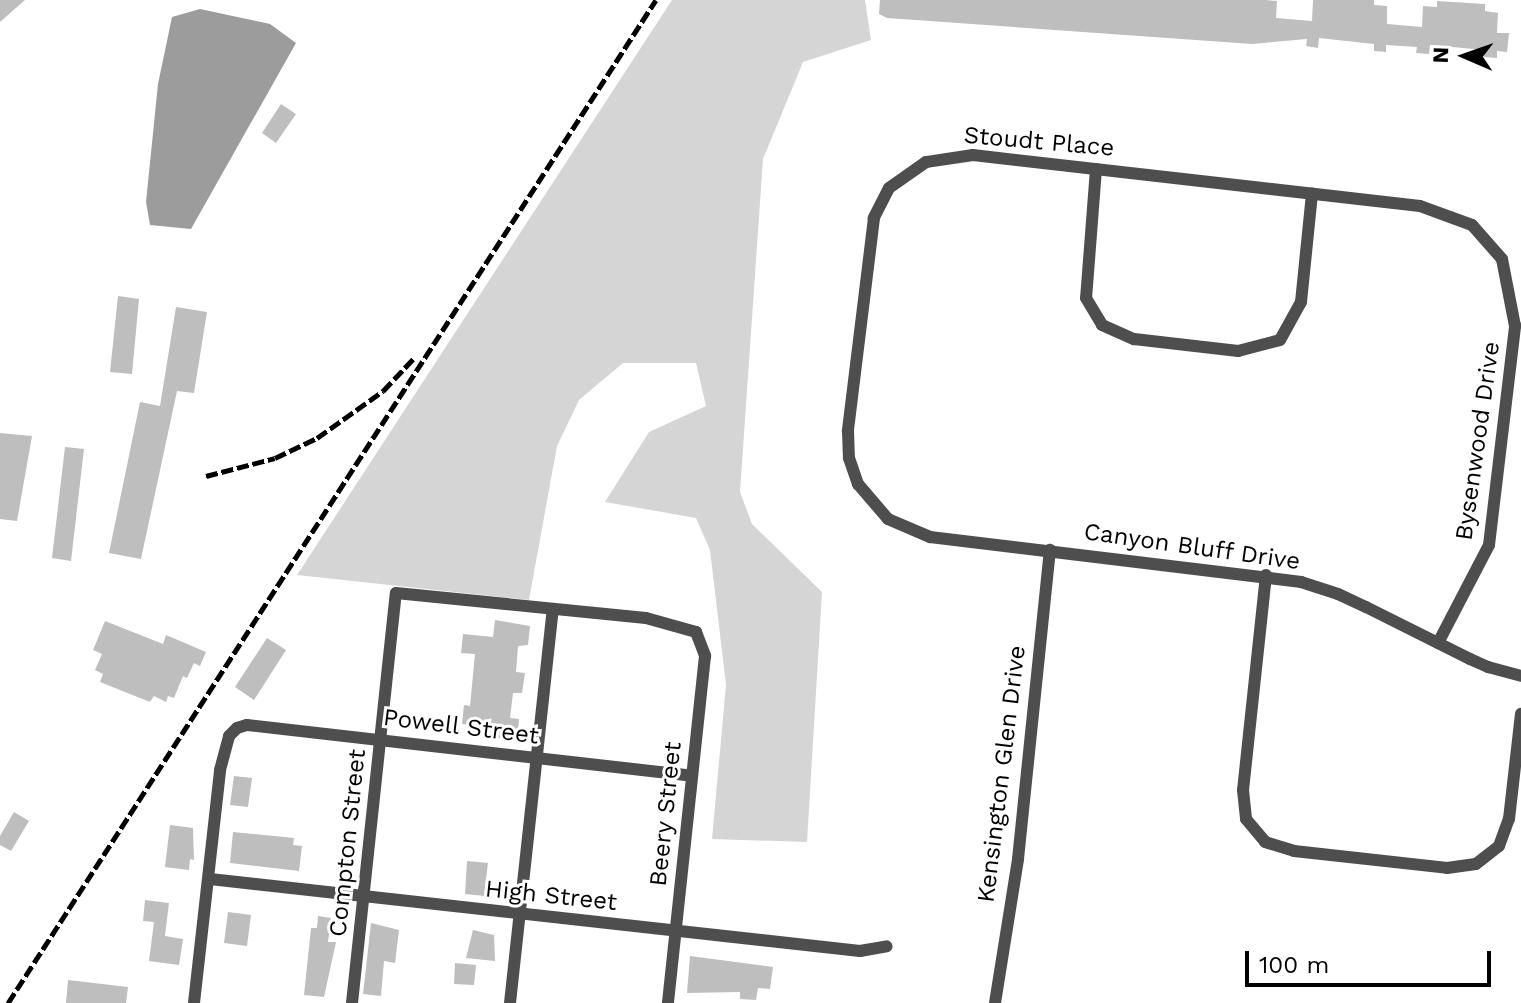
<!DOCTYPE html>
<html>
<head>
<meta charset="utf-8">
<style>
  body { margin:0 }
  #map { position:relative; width:1521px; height:1003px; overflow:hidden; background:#fff; font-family:"Work Sans",sans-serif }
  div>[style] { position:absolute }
  .green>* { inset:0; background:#d5d5d5 }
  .water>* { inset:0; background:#9c9c9c }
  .building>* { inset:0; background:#bebebe }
  .street>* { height:12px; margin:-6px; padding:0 6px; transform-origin:6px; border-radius:6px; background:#4e4e4e }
  .rail>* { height:5px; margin-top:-2.5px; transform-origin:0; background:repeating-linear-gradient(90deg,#000 0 12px,transparent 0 16px) }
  span { translate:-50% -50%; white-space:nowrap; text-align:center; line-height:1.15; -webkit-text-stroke:6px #fff; paint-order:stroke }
  .street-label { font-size:24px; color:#000 }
  .north { position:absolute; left:1425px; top:16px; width:80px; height:80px; -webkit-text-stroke:6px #fff; paint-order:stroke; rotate:272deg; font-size:22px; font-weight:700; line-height:32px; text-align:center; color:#000 }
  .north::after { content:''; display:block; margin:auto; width:28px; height:36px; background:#000; clip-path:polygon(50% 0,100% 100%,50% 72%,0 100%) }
  .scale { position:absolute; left:1245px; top:951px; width:246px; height:36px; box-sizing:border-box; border:4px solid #000; border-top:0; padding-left:10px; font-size:24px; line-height:28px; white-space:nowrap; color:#000; -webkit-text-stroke:6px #fff; paint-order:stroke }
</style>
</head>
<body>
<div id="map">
  <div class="green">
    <i style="clip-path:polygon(672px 0,865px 0,871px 40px,803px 62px,763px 159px,740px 492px,752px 524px,822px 592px,807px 842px,712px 839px,726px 685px,710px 550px,696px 518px,605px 502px,649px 432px,706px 406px,696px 363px,623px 363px,579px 400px,557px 446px,529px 600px,297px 575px)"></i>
  </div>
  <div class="water">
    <i style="clip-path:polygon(200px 9px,270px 24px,296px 43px,191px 229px,150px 225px,146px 202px,158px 84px,172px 17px)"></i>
  </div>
  <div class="building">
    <i style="clip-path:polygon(0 0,25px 0,0 22px)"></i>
    <i style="clip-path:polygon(880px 0,1265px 0,1277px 1px,1276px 18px,1312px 21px,1313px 0,1374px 0,1374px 5px,1387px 6px,1387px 24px,1422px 27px,1423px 6px,1437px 7px,1437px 1px,1485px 4px,1485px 11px,1498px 13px,1497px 33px,1509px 33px,1507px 52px,1497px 51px,1497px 58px,1484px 57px,1485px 50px,1430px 45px,1429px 54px,1416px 53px,1417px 47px,1386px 45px,1386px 52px,1374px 51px,1374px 44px,1319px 38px,1318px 48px,1306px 46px,1307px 39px,1252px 44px,887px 18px,879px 14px)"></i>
    <i style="clip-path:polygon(281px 104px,296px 114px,276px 143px,262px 133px)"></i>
    <i style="clip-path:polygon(118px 296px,139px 299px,132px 374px,110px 372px)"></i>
    <i style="clip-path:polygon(176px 307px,207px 312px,194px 393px,177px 391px,141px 559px,109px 553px,140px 402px,160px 406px)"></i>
    <i style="clip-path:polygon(0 433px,32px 436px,17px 521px,0 519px)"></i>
    <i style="clip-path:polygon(65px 447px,84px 449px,71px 561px,52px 558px)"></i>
    <i style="clip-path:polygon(495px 620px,530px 626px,528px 645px,518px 646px,516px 672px,525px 673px,522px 693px,513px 693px,510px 718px,519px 719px,517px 741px,499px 738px,488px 733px,489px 726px,462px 724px,464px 705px,470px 706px,475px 654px,461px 653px,463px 634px,493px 637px)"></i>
    <i style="clip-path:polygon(105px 621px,163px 644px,166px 635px,206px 652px,200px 666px,194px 663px,187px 678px,183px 676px,174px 698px,168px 696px,166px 702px,154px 696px,150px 702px,100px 682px,103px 674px,95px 670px,102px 654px,93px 650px)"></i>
    <i style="clip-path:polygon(267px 638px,286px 650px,254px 700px,235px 687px)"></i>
    <i style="clip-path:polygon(234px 776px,252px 778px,248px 807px,230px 805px)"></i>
    <i style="clip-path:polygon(14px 812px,29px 821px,11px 851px,0 845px,0 836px)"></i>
    <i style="clip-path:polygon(170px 825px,193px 828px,194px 860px,190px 859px,189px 870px,165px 867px)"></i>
    <i style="clip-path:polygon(233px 832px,294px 838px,293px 845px,302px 846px,299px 871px,230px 863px)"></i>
    <i style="clip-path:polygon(467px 861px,488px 863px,484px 896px,465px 894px)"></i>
    <i style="clip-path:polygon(145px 900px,169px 903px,165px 936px,183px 939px,179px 965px,149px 961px,154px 922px,143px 921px)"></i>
    <i style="clip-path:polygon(228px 912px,251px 915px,247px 946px,224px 943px)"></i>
    <i style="clip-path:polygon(318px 916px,331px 918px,328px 942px,336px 942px,324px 997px,304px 995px,311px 928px,317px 928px)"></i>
    <i style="clip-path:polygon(371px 923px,399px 930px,395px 963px,384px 961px,381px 996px,363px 994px)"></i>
    <i style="clip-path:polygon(473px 930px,494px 935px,495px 961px,466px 958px)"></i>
    <i style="clip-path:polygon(690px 956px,773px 967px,770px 989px,758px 988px,756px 1000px,740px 999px,740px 992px,687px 993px)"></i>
    <i style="clip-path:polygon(455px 963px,476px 965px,474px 985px,454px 984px)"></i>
    <i style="clip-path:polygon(68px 980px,128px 987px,126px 1003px,66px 1003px)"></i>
  </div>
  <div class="street">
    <i style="left:1096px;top:169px;width:129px;rotate:94.4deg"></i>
    <i style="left:1086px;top:298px;width:31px;rotate:59deg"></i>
    <i style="left:1102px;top:325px;width:35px;rotate:24deg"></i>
    <i style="left:1134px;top:339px;width:105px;rotate:6.6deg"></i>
    <i style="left:1238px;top:351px;width:43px;rotate:-14.7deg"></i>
    <i style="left:1280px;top:340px;width:43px;rotate:-61.1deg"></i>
    <i style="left:1301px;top:302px;width:109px;rotate:-84.2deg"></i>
    <i style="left:1266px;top:575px;width:216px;rotate:96.1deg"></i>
    <i style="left:1243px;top:790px;width:29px;rotate:84deg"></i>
    <i style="left:1246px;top:819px;width:30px;rotate:50deg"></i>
    <i style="left:1265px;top:842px;width:30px;rotate:17deg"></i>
    <i style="left:1294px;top:851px;width:154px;rotate:6.3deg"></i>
    <i style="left:1447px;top:868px;width:29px;rotate:-8deg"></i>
    <i style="left:1476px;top:864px;width:29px;rotate:-38deg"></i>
    <i style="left:1499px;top:846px;width:29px;rotate:-70deg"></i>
    <i style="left:1509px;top:819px;width:106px;rotate:-83.5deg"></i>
    <i style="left:1438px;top:643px;width:110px;rotate:-62.5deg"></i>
    <i style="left:1489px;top:545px;width:221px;rotate:-83.2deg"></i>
    <i style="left:1515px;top:326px;width:68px;rotate:-101deg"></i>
    <i style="left:1502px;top:259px;width:45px;rotate:-131.4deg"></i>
    <i style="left:1472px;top:225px;width:55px;rotate:-159.9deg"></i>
    <i style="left:1420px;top:206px;width:450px;rotate:-173.5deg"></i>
    <i style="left:973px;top:155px;width:48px;rotate:171.5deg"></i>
    <i style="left:926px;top:162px;width:45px;rotate:144.9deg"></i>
    <i style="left:889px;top:188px;width:34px;rotate:117deg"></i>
    <i style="left:874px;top:218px;width:215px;rotate:97deg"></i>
    <i style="left:848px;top:431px;width:27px;rotate:88deg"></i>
    <i style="left:849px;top:458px;width:28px;rotate:71deg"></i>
    <i style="left:858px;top:484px;width:46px;rotate:49.4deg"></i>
    <i style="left:888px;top:519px;width:46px;rotate:23.2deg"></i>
    <i style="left:930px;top:537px;width:374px;rotate:6.9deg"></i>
    <i style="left:1301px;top:582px;width:39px;rotate:18deg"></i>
    <i style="left:1338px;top:594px;width:31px;rotate:25deg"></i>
    <i style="left:1366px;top:607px;width:116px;rotate:26.6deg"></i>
    <i style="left:1470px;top:659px;width:20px;rotate:24deg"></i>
    <i style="left:1488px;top:667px;width:34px;rotate:15deg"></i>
    <i style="left:210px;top:879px;width:654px;rotate:6.32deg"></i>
    <i style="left:860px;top:951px;width:27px;rotate:-10deg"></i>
    <i style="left:194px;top:1003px;width:234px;rotate:-83.6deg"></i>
    <i style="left:220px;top:770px;width:35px;rotate:-75deg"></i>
    <i style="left:229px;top:736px;width:11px;rotate:-45deg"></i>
    <i style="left:237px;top:728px;width:10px;rotate:-17deg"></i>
    <i style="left:247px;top:725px;width:448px;rotate:6.5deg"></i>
    <i style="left:352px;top:1003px;width:412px;rotate:-83.9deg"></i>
    <i style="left:396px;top:593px;width:251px;rotate:5.7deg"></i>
    <i style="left:646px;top:618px;width:52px;rotate:15.6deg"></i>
    <i style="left:696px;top:632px;width:26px;rotate:69deg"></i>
    <i style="left:705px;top:656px;width:349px;rotate:96.1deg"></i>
    <i style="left:510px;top:1003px;width:396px;rotate:-83.8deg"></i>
    <i style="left:995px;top:1003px;width:146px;rotate:-80.9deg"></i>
    <i style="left:1018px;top:859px;width:311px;rotate:-84.1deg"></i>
  </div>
  <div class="rail">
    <i style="left:206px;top:476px;width:71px;rotate:-14.6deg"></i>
    <i style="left:275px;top:458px;width:47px;rotate:-25.5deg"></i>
    <i style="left:317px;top:438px;width:81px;rotate:-35.5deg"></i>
    <i style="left:383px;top:391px;width:45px;rotate:-46.8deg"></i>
    <i style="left:8px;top:1003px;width:1194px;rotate:-57.14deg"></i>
  </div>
  <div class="street-label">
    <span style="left:1039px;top:142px;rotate:5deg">Stoudt Place</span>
    <span style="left:1478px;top:441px;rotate:-82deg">Bysenwood Drive</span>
    <span style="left:1192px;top:547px;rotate:8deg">Canyon Bluff Drive</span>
    <span style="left:461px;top:727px;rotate:7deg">Powell Street</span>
    <span style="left:1002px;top:774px;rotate:-83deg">Kensington Glen Drive</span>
    <span style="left:666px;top:814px;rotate:-84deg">Beery Street</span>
    <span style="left:348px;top:843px;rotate:-84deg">Compton Street</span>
    <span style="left:551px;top:896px;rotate:6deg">High Street</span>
  </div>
  <div class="north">N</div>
  <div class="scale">100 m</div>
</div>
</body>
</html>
